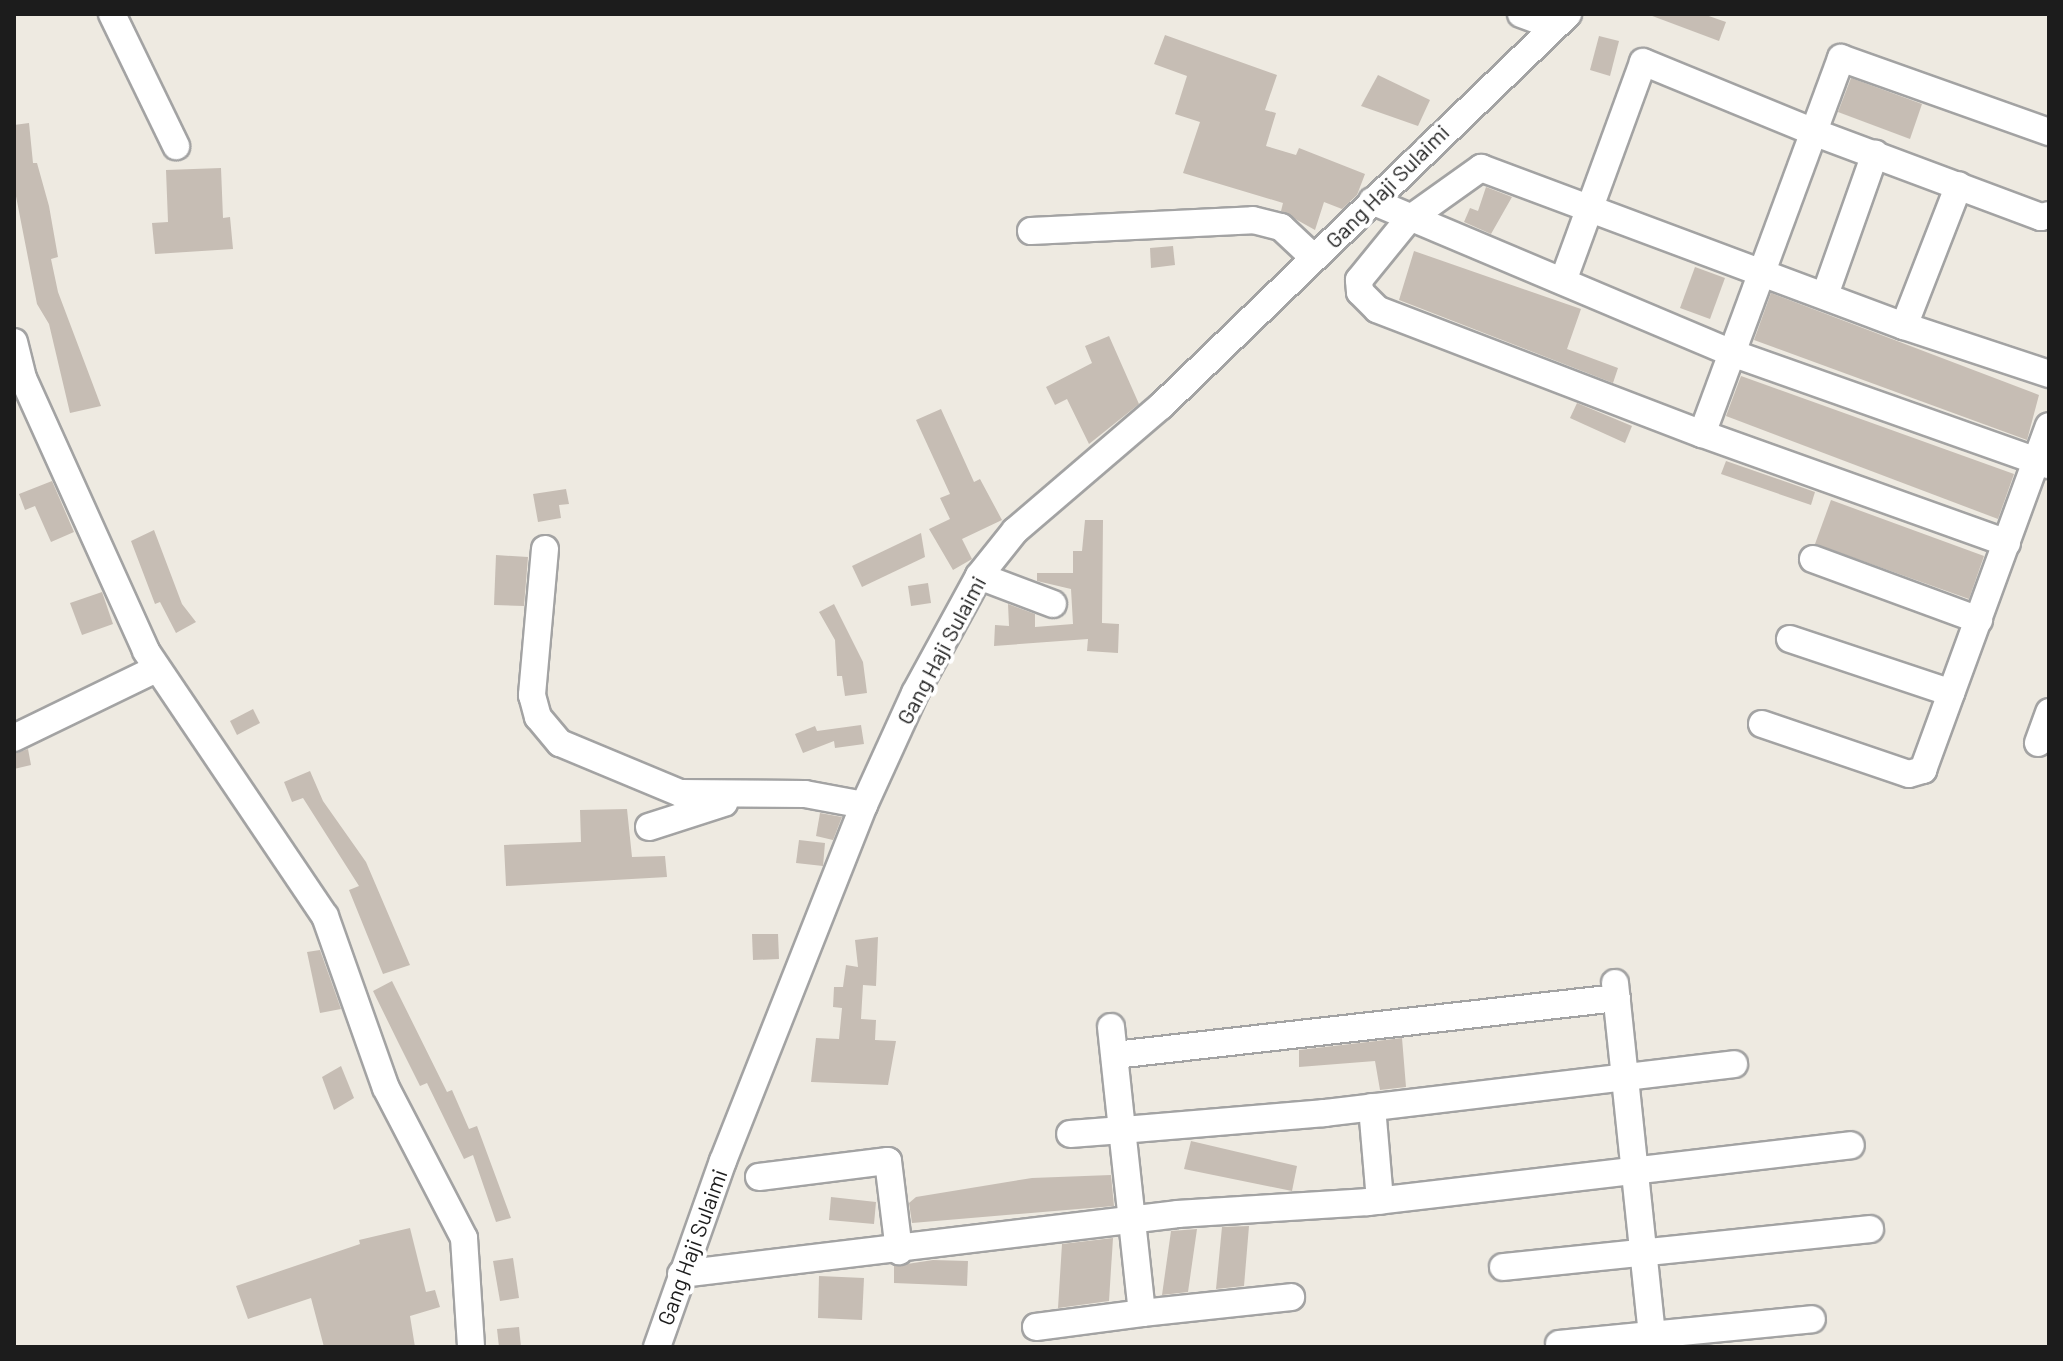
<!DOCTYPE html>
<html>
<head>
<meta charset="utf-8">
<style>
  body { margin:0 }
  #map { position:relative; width:2063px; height:1361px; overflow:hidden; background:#eeeae1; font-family:Barlow,sans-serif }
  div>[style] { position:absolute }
  .building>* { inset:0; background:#c6bdb4 }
  .roads { filter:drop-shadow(2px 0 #a3a3a3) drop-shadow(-2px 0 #a3a3a3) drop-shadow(0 2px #a3a3a3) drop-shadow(0 -2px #a3a3a3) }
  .minor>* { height:26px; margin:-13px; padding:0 13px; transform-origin:13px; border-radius:13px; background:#fff }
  span { translate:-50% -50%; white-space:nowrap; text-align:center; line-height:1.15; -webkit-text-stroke:8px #fff; paint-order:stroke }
  .street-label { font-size:22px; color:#1c1c1c }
  .frame { position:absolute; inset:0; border:16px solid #1c1c1c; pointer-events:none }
</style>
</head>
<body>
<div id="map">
  <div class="building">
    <i style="clip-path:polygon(1647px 14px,1703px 14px,1726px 22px,1719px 41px)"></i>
    <i style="clip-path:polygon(1165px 35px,1277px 75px,1265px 110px,1276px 113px,1266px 146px,1296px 155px,1299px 148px,1365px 174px,1357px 195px,1342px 209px,1324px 202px,1315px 230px,1281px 211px,1283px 203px,1183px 173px,1200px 122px,1175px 114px,1187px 76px,1154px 64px)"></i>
    <i style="clip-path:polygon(1599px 36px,1619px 41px,1610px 76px,1590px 70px)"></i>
    <i style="clip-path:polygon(1378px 75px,1430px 100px,1418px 126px,1361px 106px)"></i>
    <i style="clip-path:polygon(1851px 78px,1922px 104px,1910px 139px,1838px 112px)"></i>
    <i style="clip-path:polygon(29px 123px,33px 163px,37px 163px,49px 206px,58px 257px,51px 259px,58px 292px,101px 406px,70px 413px,49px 324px,37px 304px,14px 186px,14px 125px)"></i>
    <i style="clip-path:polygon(221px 168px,223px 218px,230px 217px,233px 249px,155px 254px,152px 223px,168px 222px,166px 170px)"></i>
    <i style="clip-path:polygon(1486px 187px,1512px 197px,1491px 234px,1464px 222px,1470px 208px,1478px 211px)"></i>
    <i style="clip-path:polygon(1173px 246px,1175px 265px,1151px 268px,1150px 248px)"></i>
    <i style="clip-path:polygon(1414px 251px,1581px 309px,1567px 349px,1618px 368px,1613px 383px,1399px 300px)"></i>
    <i style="clip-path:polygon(1695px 267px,1725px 278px,1710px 319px,1680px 308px)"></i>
    <i style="clip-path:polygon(1771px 293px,2039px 395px,2027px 440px,1754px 340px)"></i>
    <i style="clip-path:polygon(1109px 336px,1139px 404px,1089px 444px,1067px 399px,1055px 405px,1046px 387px,1092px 363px,1085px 346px)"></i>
    <i style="clip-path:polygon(1741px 376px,2014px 474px,1998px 519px,1726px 416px)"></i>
    <i style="clip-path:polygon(1577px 403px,1632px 426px,1625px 443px,1570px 418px)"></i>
    <i style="clip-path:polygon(941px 409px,974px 482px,980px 479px,1002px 520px,962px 539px,972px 559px,953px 570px,929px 529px,950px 519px,940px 498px,950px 494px,916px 420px)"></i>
    <i style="clip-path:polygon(1726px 461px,1815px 492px,1811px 505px,1721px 474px)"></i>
    <i style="clip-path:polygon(52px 481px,74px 532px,51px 542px,35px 506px,25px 510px,19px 494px)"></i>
    <i style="clip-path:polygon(566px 489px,569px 504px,559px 505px,561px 518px,538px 522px,533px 494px)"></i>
    <i style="clip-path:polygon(1831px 500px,1984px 556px,1969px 599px,1815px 544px)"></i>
    <i style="clip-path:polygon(1085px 520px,1103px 520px,1102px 623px,1119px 624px,1118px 653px,1087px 651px,1088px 639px,994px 646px,995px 625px,1009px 626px,1008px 604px,1035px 614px,1035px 627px,1073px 624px,1071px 589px,1037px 581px,1037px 573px,1073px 573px,1073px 551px,1082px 551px)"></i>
    <i style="clip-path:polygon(154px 530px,182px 604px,196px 622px,176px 633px,160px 602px,155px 604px,131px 541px)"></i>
    <i style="clip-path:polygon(921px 533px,925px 557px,862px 587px,852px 566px)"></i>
    <i style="clip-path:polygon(496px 555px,528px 557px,524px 606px,494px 605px)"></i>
    <i style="clip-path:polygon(928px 583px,931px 603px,911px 606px,908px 586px)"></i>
    <i style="clip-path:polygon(102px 592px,113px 624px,82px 635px,70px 603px)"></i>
    <i style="clip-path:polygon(834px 604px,863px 662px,867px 693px,845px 696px,842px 676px,837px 676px,835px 640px,819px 612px)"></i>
    <i style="clip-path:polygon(253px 709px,260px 723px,237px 735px,230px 721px)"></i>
    <i style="clip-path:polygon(861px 725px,864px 744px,835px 748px,834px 741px,803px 753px,795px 734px,815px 726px,817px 731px)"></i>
    <i style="clip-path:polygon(28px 749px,31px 765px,14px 769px,14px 754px)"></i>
    <i style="clip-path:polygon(310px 771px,323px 801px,366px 862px,410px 965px,383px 974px,349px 890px,359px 886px,303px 798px,292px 802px,284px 782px)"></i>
    <i style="clip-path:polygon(627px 809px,632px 857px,665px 856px,667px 877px,506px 886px,504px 845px,581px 842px,580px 810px)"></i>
    <i style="clip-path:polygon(820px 813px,842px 817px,833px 840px,816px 836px)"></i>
    <i style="clip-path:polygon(799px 840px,825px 843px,823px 866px,796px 863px)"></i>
    <i style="clip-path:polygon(752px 934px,778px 934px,779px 959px,753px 960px)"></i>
    <i style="clip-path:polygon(878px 937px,876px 986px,863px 985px,861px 1019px,876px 1020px,875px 1040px,896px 1041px,888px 1085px,811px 1082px,816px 1038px,839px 1039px,842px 1008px,833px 1007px,834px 987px,843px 987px,846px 965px,858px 967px,855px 940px)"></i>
    <i style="clip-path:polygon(320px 950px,341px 1009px,320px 1013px,307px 952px)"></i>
    <i style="clip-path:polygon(392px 981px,447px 1092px,452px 1090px,469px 1129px,477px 1126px,511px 1218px,496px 1222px,473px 1155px,464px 1159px,427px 1083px,420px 1086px,399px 1044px,373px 991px)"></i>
    <i style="clip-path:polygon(1402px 1038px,1406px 1087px,1380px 1090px,1375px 1061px,1299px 1067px,1299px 1050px)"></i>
    <i style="clip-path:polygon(341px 1066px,354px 1098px,334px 1110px,322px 1077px)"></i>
    <i style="clip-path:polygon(1191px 1141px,1297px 1166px,1292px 1191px,1184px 1169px)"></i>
    <i style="clip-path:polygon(1111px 1175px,1114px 1206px,912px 1223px,909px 1203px,916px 1197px,1032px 1178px)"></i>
    <i style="clip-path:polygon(831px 1197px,876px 1202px,874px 1224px,829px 1220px)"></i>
    <i style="clip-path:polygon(1249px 1226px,1244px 1286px,1216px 1289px,1222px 1227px)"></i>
    <i style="clip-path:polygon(410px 1228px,426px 1292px,435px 1290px,440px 1307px,410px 1316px,415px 1347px,324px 1347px,311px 1298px,248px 1319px,236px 1286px,360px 1244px,359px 1240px)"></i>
    <i style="clip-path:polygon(1197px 1229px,1188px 1292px,1162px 1295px,1171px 1231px)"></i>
    <i style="clip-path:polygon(1113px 1238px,1109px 1301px,1058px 1308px,1062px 1244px)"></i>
    <i style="clip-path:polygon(513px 1258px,519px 1298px,500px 1301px,493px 1261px)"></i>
    <i style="clip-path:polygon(933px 1260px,968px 1261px,967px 1286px,894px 1283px,894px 1266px)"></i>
    <i style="clip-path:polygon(819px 1276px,864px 1278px,862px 1320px,818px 1318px)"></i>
    <i style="clip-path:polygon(519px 1327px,521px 1347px,499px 1347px,497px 1329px)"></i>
  </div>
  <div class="roads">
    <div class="minor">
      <i style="left:112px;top:14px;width:147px;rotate:64.1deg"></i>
      <i style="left:1521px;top:14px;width:35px;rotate:20deg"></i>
      <i style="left:1372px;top:201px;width:391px;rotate:22.9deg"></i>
      <i style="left:1732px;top:353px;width:336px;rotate:19.5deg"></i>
      <i style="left:1031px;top:231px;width:222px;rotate:-2.8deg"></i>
      <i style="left:1253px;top:220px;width:29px;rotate:14deg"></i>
      <i style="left:1281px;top:227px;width:45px;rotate:43.2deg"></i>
      <i style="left:1563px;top:281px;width:233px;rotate:-69.9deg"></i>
      <i style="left:1643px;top:62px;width:187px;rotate:22.3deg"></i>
      <i style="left:1816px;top:133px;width:240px;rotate:20.5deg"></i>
      <i style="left:2041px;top:217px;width:8px;rotate:-14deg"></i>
      <i style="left:1825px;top:295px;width:150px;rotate:-70.5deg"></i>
      <i style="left:1904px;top:326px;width:151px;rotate:-68.7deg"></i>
      <i style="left:14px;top:342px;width:37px;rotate:76deg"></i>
      <i style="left:23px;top:378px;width:299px;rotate:65.7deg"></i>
      <i style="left:146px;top:651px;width:320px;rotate:56deg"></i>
      <i style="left:325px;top:916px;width:182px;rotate:70.5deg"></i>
      <i style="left:386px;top:1088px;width:169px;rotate:62.5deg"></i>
      <i style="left:464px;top:1238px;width:109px;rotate:86.3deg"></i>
      <i style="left:1702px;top:434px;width:401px;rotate:-69.7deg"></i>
      <i style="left:1841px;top:58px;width:221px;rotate:19.6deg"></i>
      <i style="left:2007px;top:543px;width:324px;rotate:-160.3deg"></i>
      <i style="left:1702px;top:434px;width:348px;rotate:-159deg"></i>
      <i style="left:1377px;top:309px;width:24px;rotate:-135deg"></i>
      <i style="left:1360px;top:292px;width:12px;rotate:-95deg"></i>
      <i style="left:1359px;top:280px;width:77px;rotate:-50.8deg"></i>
      <i style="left:1408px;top:220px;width:90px;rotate:-35.5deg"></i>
      <i style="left:1481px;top:168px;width:452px;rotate:20.5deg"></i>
      <i style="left:1904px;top:326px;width:153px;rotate:18.3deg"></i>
      <i style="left:545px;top:549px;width:147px;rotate:95.1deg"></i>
      <i style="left:532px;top:695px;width:23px;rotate:75deg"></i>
      <i style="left:538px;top:717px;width:34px;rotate:50deg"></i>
      <i style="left:560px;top:743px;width:130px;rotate:22.6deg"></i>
      <i style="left:680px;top:793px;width:125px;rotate:0.5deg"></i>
      <i style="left:805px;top:794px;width:60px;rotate:10.6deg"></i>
      <i style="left:1813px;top:559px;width:177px;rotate:20.2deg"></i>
      <i style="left:979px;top:576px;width:79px;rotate:20.7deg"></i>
      <i style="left:1790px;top:639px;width:170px;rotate:18.5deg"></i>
      <i style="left:1762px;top:724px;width:155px;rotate:18.8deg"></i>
      <i style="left:1909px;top:774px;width:15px;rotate:-16deg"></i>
      <i style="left:1923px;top:770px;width:366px;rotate:-69.9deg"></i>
      <i style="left:14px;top:738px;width:158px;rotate:-25.9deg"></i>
      <i style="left:2038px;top:743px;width:33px;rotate:-70deg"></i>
      <i style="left:649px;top:827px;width:79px;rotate:-17.7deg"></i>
      <i style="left:1615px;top:983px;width:354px;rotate:84deg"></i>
      <i style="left:1111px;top:1027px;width:104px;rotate:83.9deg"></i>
      <i style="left:1122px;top:1130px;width:203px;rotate:-4.8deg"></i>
      <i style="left:1324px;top:1113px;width:413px;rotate:-6.8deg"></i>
      <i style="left:1115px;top:1055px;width:505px;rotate:-6.48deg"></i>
      <i style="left:1372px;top:1107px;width:94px;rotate:85.1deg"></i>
      <i style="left:759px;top:1177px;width:130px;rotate:-7.1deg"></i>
      <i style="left:888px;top:1161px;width:91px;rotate:83deg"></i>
      <i style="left:1503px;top:1267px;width:369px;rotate:-5.9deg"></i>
      <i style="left:681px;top:1274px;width:501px;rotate:-6.88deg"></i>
      <i style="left:1178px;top:1214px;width:190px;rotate:-3.6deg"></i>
      <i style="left:1368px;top:1202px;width:486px;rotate:-6.7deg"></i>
      <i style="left:1142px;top:1313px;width:150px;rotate:-6.1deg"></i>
      <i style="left:1036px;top:1327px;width:107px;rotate:-7.5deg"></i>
      <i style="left:1142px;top:1313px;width:184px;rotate:-96.2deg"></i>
      <i style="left:1122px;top:1130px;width:52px;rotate:175.6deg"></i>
      <i style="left:1559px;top:1344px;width:254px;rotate:-5.6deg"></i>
      <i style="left:657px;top:1347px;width:197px;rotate:-70.5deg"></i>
      <i style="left:723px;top:1161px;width:383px;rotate:-68.4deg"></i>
      <i style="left:864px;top:805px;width:123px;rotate:-65.5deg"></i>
      <i style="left:915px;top:693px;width:133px;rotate:-61.3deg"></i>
      <i style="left:979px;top:576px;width:58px;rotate:-51.3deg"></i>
      <i style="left:1015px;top:531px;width:192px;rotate:-40.6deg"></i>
      <i style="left:1161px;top:406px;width:565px;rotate:-43.92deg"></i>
    </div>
  </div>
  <div class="street-label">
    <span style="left:1387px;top:186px;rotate:-45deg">Gang Haji Sulaimi</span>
    <span style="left:941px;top:650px;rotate:-62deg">Gang Haji Sulaimi</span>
    <span style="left:692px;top:1247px;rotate:-70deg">Gang Haji Sulaimi</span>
  </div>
  <div class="frame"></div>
</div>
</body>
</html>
